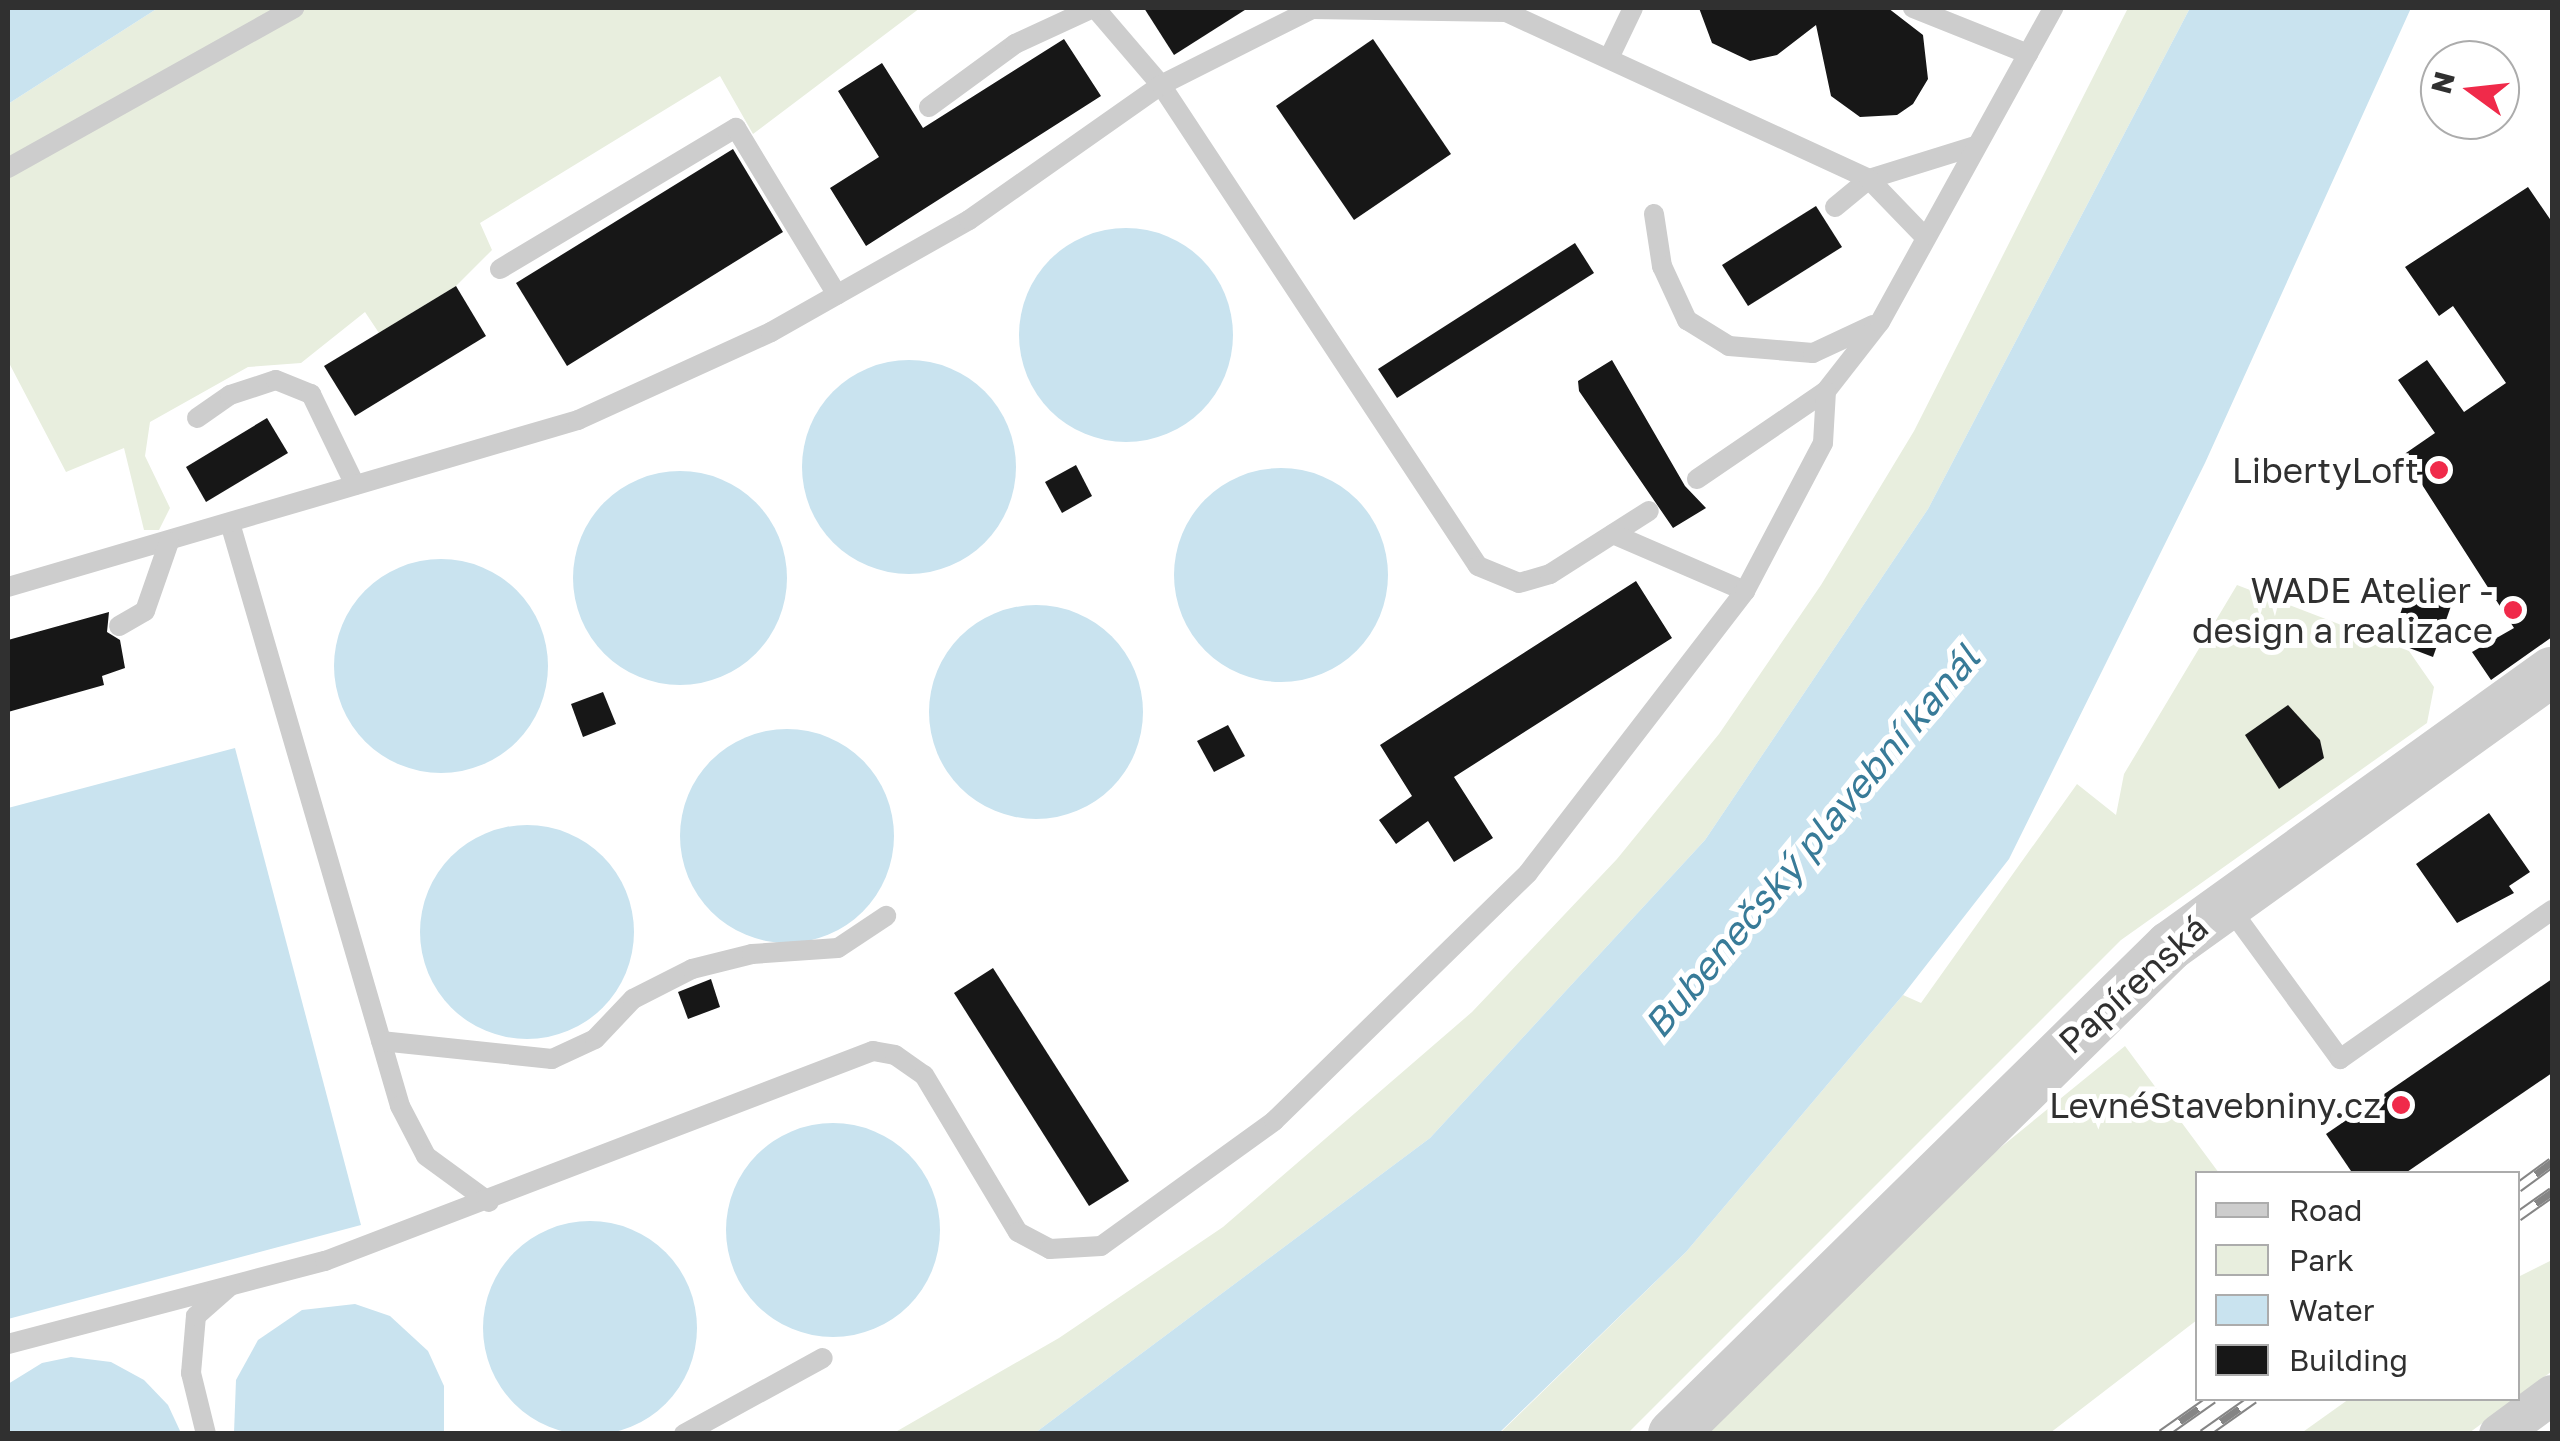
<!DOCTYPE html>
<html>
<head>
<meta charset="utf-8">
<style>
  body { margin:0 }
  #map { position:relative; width:2560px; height:1441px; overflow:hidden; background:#fff; font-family:"Golos Text",sans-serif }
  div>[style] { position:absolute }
  .green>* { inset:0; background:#e8eede }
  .water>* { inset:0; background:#c9e3ef }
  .round { border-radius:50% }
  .building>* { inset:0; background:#171717 }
  .service>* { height:20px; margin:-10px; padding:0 10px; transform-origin:10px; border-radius:10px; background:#cdcdcd }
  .minor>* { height:40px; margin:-20px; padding:0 20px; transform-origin:20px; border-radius:20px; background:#cdcdcd }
  .tertiary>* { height:50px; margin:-25px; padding:0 25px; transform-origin:25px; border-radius:25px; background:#cdcdcd }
  .rail>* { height:11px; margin-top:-5.5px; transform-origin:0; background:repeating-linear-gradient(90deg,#fff 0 22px,#858585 0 44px); box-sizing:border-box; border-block:2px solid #858585 }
  .dots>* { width:28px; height:28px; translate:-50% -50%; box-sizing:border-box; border:5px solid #fff; border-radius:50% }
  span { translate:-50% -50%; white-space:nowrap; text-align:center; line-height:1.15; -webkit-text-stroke:10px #fff; paint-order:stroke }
  .poi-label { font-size:35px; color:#303030 }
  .right { translate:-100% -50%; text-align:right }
  .street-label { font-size:35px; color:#303030 }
  .water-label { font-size:38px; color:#387b98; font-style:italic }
  .frame { position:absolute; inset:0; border:10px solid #303030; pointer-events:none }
  .legend { position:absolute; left:2195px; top:1171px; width:325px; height:230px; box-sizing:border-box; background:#fff; border:2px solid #acacac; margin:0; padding:12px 18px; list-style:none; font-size:30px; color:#303030 }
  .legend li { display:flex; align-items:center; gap:20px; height:50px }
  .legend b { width:50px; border:2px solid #acacac }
  .north { position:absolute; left:2420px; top:40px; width:100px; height:100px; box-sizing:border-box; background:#fff; border:2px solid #acacac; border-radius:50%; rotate:285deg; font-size:28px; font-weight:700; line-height:40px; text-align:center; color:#303030 }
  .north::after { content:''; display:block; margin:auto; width:35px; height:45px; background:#f02a4a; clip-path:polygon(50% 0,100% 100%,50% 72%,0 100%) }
</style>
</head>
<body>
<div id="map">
  <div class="green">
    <i style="clip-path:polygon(158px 8px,920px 8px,753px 134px,720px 76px,480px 223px,492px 250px,456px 286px,379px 333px,365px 312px,301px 363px,248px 367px,150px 422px,145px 456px,170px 508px,159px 530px,144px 530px,124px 448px,66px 472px,8px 361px,8px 104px)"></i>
    <i style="clip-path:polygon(2128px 8px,2190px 8px,1928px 509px,1705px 840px,1430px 1138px,1035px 1433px,892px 1434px,1059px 1338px,1223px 1227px,1472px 1012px,1617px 859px,1719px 734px,1821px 585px,1914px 431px)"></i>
    <i style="clip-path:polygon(2237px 585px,2409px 651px,2434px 687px,2427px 723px,2121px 940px,1628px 1433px,1499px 1434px,1686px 1252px,1903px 995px,1921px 1003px,2077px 784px,2116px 815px,2124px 774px)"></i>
    <i style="clip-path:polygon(2125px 1046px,2219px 1173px,2198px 1174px,2197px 1320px,2050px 1433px,1706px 1434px,1968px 1174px)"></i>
    <i style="clip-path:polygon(2552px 1260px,2552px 1371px,2518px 1397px,2518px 1277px)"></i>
    <i style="clip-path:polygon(2349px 1399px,2515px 1399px,2469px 1433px,2300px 1434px)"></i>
  </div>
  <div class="water">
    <i style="clip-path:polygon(8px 8px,158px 8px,8px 104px)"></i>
    <i style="clip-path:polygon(2190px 8px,2411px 8px,2205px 463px,2009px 859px,1903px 995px,1686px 1252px,1499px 1433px,1035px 1433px,1430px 1138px,1705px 840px,1928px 509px)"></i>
    <i class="round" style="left:1019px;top:228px;width:214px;height:214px"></i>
    <i class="round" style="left:802px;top:360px;width:214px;height:214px"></i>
    <i class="round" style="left:1174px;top:468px;width:214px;height:214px"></i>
    <i class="round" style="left:573px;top:471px;width:214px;height:214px"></i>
    <i class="round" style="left:334px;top:559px;width:214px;height:214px"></i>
    <i class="round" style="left:929px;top:605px;width:214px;height:214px"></i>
    <i class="round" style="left:680px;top:729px;width:214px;height:214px"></i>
    <i style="clip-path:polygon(235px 748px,361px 1225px,8px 1319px,8px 808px)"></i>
    <i class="round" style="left:420px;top:825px;width:214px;height:214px"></i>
    <i class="round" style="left:726px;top:1123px;width:214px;height:214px"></i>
    <i class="round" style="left:483px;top:1221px;width:214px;height:214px"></i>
    <i style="clip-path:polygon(355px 1304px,390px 1316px,428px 1351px,444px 1386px,444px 1433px,234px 1433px,236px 1380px,258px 1340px,302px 1310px)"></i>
    <i style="clip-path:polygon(71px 1357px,111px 1362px,144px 1380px,168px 1405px,181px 1433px,8px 1433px,8px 1384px,42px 1363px)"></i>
  </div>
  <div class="building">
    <i style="clip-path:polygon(1144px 8px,1248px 8px,1174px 55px)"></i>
    <i style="clip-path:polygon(1699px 8px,1888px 8px,1923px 35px,1928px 79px,1913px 104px,1897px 115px,1860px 117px,1831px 96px,1816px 25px,1777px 55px,1750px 61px,1712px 43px)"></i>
    <i style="clip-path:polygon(1064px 39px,1101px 96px,866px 246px,830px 188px,879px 157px,838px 91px,882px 63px,923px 128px)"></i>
    <i style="clip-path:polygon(1373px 39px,1451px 154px,1354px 220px,1276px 106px)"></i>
    <i style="clip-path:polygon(733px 149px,783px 232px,567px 366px,516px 283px)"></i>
    <i style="clip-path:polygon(2528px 187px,2552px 222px,2552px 637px,2491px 680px,2472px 652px,2514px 628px,2403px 455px,2435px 433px,2398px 380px,2427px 360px,2464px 412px,2506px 383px,2453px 306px,2439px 316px,2405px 267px)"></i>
    <i style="clip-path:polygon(1816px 206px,1842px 247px,1748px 306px,1722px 265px)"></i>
    <i style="clip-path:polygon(1575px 243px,1594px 273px,1397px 398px,1378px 369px)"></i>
    <i style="clip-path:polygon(456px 286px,486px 336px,355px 416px,324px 366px)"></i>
    <i style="clip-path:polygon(1612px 360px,1685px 486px,1706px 508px,1673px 528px,1579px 391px,1578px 381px)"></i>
    <i style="clip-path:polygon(267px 418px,288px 453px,206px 502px,186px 467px)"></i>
    <i style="clip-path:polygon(1076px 465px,1092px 496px,1062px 513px,1045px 482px)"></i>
    <i style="clip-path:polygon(1636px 581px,1672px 638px,1454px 777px,1493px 838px,1454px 862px,1428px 821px,1396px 844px,1379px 820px,1412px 796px,1380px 745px)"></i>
    <i style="clip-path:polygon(2408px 591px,2451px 606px,2433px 657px,2391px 641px)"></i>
    <i style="clip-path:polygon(109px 612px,107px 632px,120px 640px,125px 668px,102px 676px,104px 685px,8px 712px,8px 640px)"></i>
    <i style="clip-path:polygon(603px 692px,616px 724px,583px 737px,571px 704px)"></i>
    <i style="clip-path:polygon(2288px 705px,2320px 740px,2324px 758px,2279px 789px,2245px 735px)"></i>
    <i style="clip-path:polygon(1228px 725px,1245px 756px,1214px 772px,1197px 741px)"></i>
    <i style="clip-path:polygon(2489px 813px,2530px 872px,2509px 886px,2514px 893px,2457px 923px,2416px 864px)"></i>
    <i style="clip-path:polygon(993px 968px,1129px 1181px,1089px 1206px,954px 993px)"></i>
    <i style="clip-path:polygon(711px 979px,720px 1007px,688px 1019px,678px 992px)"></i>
    <i style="clip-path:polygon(2552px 979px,2552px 1073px,2404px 1174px,2353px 1174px,2326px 1134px)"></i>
  </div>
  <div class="service">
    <i style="left:1095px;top:8px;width:101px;rotate:49.4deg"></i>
    <i style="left:1161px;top:85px;width:576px;rotate:56.61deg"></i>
    <i style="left:1478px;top:566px;width:44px;rotate:22.5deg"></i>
    <i style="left:1519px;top:583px;width:32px;rotate:-16deg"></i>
    <i style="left:1550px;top:574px;width:117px;rotate:-32.5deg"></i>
    <i style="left:1913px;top:8px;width:124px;rotate:21.8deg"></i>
    <i style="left:1610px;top:56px;width:53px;rotate:-64.4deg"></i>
    <i style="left:929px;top:107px;width:107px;rotate:-36.2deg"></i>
    <i style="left:1015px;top:44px;width:86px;rotate:-24.8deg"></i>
    <i style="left:8px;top:168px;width:328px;rotate:-29.2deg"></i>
    <i style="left:1835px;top:207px;width:44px;rotate:-39.5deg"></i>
    <i style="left:1869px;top:179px;width:111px;rotate:-17.3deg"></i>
    <i style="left:1654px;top:214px;width:53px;rotate:81.3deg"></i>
    <i style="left:1662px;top:266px;width:60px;rotate:65.2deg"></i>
    <i style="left:1687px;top:320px;width:49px;rotate:31.8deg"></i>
    <i style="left:1729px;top:346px;width:84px;rotate:4.8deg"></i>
    <i style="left:1813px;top:353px;width:66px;rotate:-25deg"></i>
    <i style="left:500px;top:269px;width:275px;rotate:-30.9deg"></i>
    <i style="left:736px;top:128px;width:195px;rotate:58.8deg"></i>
    <i style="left:197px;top:418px;width:40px;rotate:-34.9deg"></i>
    <i style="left:230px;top:395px;width:48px;rotate:-18.1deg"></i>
    <i style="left:276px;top:380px;width:38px;rotate:22deg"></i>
    <i style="left:311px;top:394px;width:101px;rotate:64.2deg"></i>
    <i style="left:1697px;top:479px;width:156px;rotate:-34.3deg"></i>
    <i style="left:1826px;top:391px;width:88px;rotate:-52deg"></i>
    <i style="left:1880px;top:322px;width:359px;rotate:-61.1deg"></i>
    <i style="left:230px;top:523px;width:607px;rotate:73.74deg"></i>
    <i style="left:400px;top:1106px;width:56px;rotate:62.5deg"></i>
    <i style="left:426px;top:1156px;width:78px;rotate:36.1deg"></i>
    <i style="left:1613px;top:534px;width:144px;rotate:23.4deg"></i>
    <i style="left:8px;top:587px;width:594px;rotate:-16.33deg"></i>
    <i style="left:578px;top:420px;width:212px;rotate:-24.5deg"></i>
    <i style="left:771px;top:332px;width:227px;rotate:-29.5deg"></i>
    <i style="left:969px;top:220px;width:235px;rotate:-35.1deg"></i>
    <i style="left:1161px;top:85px;width:169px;rotate:-26.7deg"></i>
    <i style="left:1312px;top:9px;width:194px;rotate:0.9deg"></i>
    <i style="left:1506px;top:12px;width:400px;rotate:24.7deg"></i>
    <i style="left:1869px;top:179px;width:79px;rotate:46deg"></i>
    <i style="left:119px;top:626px;width:30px;rotate:-30deg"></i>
    <i style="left:145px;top:611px;width:73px;rotate:-70.8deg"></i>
    <i style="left:2227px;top:904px;width:192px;rotate:53.9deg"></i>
    <i style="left:2340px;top:1059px;width:259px;rotate:-35.1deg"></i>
    <i style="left:381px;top:1041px;width:172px;rotate:6deg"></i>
    <i style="left:552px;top:1059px;width:47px;rotate:-24.9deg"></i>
    <i style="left:595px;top:1039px;width:55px;rotate:-46.5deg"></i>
    <i style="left:633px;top:999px;width:66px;rotate:-27deg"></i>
    <i style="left:692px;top:969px;width:62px;rotate:-14deg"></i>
    <i style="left:752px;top:954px;width:86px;rotate:-4deg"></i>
    <i style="left:838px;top:948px;width:58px;rotate:-33.7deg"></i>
    <i style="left:8px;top:1344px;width:328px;rotate:-14.7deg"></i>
    <i style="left:325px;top:1261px;width:587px;rotate:-20.97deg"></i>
    <i style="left:873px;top:1051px;width:22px;rotate:10deg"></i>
    <i style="left:895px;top:1055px;width:35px;rotate:35deg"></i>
    <i style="left:924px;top:1075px;width:183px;rotate:59.1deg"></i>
    <i style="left:1018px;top:1232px;width:36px;rotate:28deg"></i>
    <i style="left:1050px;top:1249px;width:51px;rotate:-3.4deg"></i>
    <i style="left:1101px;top:1246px;width:213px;rotate:-35.8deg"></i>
    <i style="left:1274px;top:1121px;width:355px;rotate:-44.3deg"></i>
    <i style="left:1528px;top:873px;width:356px;rotate:-52.4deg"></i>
    <i style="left:1745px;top:591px;width:167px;rotate:-62.2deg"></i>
    <i style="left:1823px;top:443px;width:52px;rotate:-86.7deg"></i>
    <i style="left:206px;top:1434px;width:63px;rotate:-103.8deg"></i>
    <i style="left:191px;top:1373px;width:57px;rotate:-85deg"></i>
    <i style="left:196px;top:1316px;width:45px;rotate:-41.4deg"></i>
    <i style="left:684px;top:1434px;width:158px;rotate:-28.7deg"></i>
  </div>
  <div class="minor">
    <i style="left:2499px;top:1434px;width:66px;rotate:-36.3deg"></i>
  </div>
  <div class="tertiary">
    <i style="left:1673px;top:1434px;width:697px;rotate:-44.48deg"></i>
    <i style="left:2170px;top:946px;width:470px;rotate:-35.7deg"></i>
  </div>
  <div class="rail">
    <i style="left:2518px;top:1187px;width:42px;rotate:-36.3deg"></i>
    <i style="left:2518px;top:1216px;width:42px;rotate:-35.2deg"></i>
    <i style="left:2162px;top:1434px;width:62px;rotate:-35.2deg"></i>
    <i style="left:2203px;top:1434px;width:62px;rotate:-35.2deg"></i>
  </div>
  <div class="dots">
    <i style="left:2439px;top:470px;background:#f02a4a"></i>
    <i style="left:2513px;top:610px;background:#f02a4a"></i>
    <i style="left:2401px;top:1105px;background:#f02a4a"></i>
  </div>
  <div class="poi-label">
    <span class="right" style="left:2419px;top:470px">LibertyLoft</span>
    <span class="right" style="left:2493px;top:610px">WADE Atelier -<br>design a realizace</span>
    <span class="right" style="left:2381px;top:1105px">LevnéStavebniny.cz</span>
  </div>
  <div class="street-label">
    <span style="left:2133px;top:984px;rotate:-42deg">Papírenská</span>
  </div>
  <div class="water-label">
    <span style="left:1811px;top:841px;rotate:-50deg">Bubenečský plavební kanál</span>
  </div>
  <div class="frame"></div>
  <ul class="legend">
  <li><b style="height:12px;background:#cdcdcd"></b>Road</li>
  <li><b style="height:28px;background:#e8eede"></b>Park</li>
  <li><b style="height:28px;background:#c9e3ef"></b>Water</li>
  <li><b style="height:28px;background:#171717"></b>Building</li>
  </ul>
  <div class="north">N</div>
</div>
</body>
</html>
